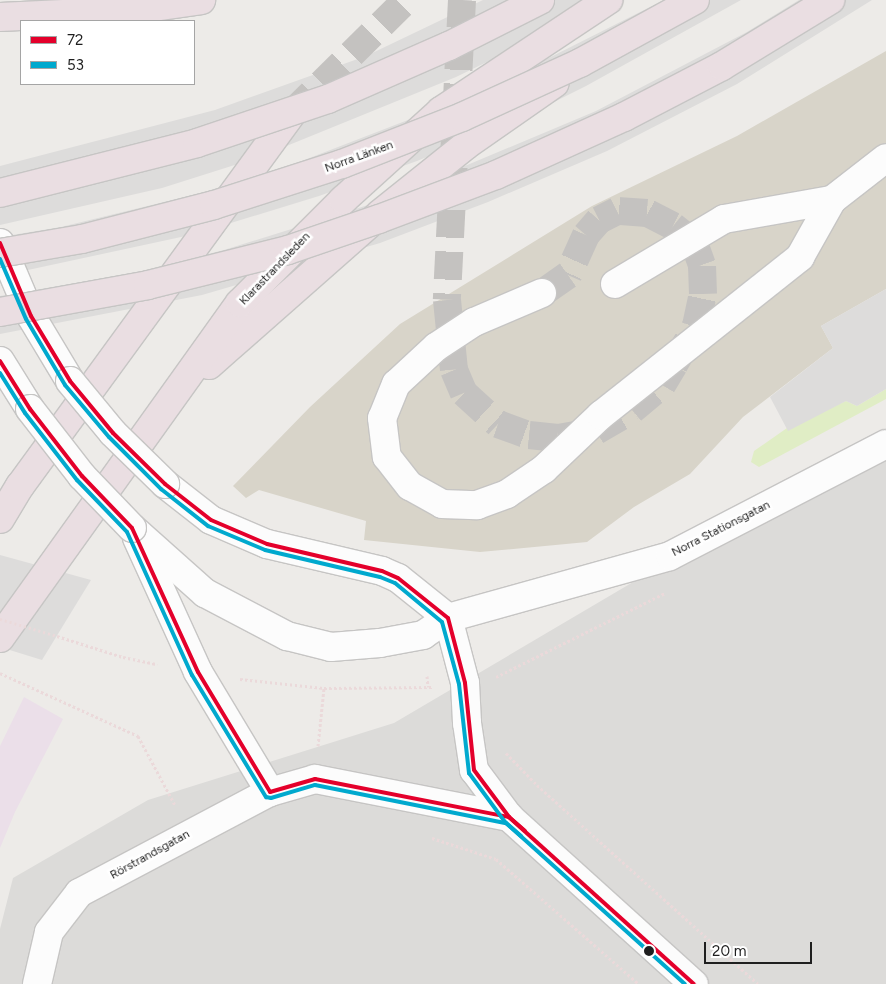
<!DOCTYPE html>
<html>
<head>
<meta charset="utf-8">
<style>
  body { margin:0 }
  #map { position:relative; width:886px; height:984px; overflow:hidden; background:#edebe8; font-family:Figtree,sans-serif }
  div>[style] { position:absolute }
  .residential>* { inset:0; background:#dcdbd9 }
  .industrial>* { inset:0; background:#ebdfe9 }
  .construction>* { inset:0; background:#d8d4c9 }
  .grass>* { inset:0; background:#e0edc5 }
  .parking>* { inset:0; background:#dddcdb }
  .minor-tunnel>* { height:28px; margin-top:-14px; transform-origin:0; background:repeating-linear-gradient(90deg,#c4c2c0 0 28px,transparent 0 42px) }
  .highway-tunnel>* { height:28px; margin-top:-14px; transform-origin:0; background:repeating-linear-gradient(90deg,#c4c2c0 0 28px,transparent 0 42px) }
  .path>* { height:3px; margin-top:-1.5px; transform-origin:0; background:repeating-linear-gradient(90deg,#ebd9da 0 2.5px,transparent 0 5px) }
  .roads { filter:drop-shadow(1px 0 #c6c5c4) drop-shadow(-1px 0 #c6c5c4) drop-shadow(0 1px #c6c5c4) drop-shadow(0 -1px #c6c5c4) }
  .minor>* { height:28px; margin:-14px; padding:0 14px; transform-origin:14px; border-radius:14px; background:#fcfcfc }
  .highway>* { height:28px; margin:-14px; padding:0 14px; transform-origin:14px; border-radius:14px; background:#eadee2 }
  .path-bridge>* { height:3px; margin-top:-1.5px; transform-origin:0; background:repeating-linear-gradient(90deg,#ebd9da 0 2.5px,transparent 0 5px) }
  .bridges { filter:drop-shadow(1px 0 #c6c5c4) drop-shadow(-1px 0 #c6c5c4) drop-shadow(0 1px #c6c5c4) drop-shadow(0 -1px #c6c5c4) }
  .minor-bridge>* { height:28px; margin:-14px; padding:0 14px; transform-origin:14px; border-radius:14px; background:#fcfcfc }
  .highway-bridge>* { height:28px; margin:-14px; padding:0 14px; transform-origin:14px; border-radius:14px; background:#eadee2 }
  .bus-1>* { height:4px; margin:-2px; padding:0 2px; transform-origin:2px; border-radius:2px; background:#e4002b }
  .bus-2>* { height:4px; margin:-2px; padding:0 2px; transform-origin:2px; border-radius:2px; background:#00a9ce }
  .dots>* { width:14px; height:14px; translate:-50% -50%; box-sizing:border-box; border:2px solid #fff; border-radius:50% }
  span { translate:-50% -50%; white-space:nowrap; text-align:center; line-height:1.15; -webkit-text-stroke:5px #fff; paint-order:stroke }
  .street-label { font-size:12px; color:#1f1f1f }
  .legend { position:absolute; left:20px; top:20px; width:175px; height:65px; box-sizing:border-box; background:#fff; border:1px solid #a5a5a5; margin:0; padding:6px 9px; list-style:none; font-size:15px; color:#1f1f1f }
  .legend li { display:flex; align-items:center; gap:10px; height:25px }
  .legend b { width:25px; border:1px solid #a5a5a5 }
  .scale { position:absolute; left:704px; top:942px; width:108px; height:22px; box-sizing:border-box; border:2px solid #1f1f1f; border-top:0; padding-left:6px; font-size:15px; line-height:18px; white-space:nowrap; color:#1f1f1f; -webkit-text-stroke:4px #fff; paint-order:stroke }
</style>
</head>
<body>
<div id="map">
  <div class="residential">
    <i style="clip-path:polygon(886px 433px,886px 984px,0 984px,0 929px,13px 878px,148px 800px,394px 723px)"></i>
  </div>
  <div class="industrial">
    <i style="clip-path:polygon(24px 697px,63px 719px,15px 812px,0 848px,0 746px)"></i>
  </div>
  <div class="construction">
    <i style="clip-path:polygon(886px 51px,886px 289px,821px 326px,833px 348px,743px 417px,690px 474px,634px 507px,587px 542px,480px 552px,364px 540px,366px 521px,259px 490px,246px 498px,233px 486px,310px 407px,400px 324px,592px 206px,737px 136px)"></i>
  </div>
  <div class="grass">
    <i style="clip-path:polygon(886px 389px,886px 399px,759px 467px,751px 462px,754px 451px,787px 428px,846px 401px,857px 406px)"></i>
  </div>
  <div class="parking">
    <i style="clip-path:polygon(483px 0,594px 0,532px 40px,456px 77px,257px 158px,162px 188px,0 225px,0 166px,215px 110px,366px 56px)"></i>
    <i style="clip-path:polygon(664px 0,741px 0,586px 86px,530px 114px,417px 161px,319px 196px,195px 234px,0 276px,0 237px,61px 227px,205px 192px,294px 164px,483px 91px)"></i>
    <i style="clip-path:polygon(799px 0,872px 0,737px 84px,607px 151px,488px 202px,380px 243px,202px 295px,0 334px,0 296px,134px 273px,224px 250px,384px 200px,596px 111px,747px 32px)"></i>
    <i style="clip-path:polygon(886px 289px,886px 389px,857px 406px,846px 401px,788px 431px,770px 397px,833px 348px,821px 326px)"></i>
    <i style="clip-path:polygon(0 555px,91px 580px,42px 660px,0 647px)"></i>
  </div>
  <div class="minor-tunnel">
    <i style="left:462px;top:0;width:300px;rotate:92.9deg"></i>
    <i style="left:447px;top:300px;width:70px;rotate:84.3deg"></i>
    <i style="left:454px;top:370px;width:25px;rotate:67deg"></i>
    <i style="left:464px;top:393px;width:46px;rotate:42.4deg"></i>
    <i style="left:498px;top:424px;width:33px;rotate:20deg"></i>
    <i style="left:529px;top:435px;width:29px;rotate:6deg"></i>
    <i style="left:558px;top:438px;width:39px;rotate:-10deg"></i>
    <i style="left:596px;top:431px;width:42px;rotate:-30.3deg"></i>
    <i style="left:632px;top:410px;width:39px;rotate:-40deg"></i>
    <i style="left:662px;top:385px;width:23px;rotate:-59deg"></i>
    <i style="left:674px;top:365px;width:45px;rotate:-60.6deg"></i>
    <i style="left:696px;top:326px;width:33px;rotate:-78deg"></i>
    <i style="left:703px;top:294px;width:29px;rotate:-92deg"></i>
    <i style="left:702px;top:265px;width:23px;rotate:-110deg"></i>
    <i style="left:694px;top:243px;width:27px;rotate:-141deg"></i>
    <i style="left:673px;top:226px;width:29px;rotate:-153deg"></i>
    <i style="left:647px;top:213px;width:30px;rotate:-176deg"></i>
    <i style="left:617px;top:211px;width:20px;rotate:153deg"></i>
    <i style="left:599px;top:220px;width:20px;rotate:131deg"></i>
    <i style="left:586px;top:235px;width:44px;rotate:114.2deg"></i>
    <i style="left:568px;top:275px;width:32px;rotate:145deg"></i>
  </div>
  <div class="highway-tunnel">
    <i style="left:292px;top:113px;width:161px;rotate:-44.7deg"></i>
  </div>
  <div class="path">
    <i style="left:57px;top:636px;width:69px;rotate:17.7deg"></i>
    <i style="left:123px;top:657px;width:35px;rotate:12deg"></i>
    <i style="left:0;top:673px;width:152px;rotate:24.5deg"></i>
    <i style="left:138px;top:736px;width:78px;rotate:61.8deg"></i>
    <i style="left:427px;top:676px;width:11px;rotate:85deg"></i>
    <i style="left:496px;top:677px;width:189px;rotate:-26.4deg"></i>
    <i style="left:240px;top:679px;width:84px;rotate:6.1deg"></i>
    <i style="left:324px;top:688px;width:109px;rotate:-0.5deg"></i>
    <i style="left:318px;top:746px;width:58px;rotate:-84.1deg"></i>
    <i style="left:506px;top:753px;width:45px;rotate:45.9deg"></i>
    <i style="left:537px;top:785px;width:297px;rotate:42deg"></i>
    <i style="left:432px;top:838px;width:67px;rotate:18.2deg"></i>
    <i style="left:496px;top:859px;width:190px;rotate:41.2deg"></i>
  </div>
  <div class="roads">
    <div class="minor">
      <i style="left:0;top:243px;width:79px;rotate:67deg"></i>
      <i style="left:31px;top:316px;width:76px;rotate:59deg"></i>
      <i style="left:615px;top:284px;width:127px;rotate:-30.8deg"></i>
      <i style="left:724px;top:219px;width:110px;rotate:-10deg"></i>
      <i style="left:542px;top:293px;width:74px;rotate:156.9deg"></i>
      <i style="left:474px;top:322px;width:45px;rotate:146.7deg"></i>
      <i style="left:436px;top:347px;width:54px;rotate:137.2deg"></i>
      <i style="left:396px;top:384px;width:37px;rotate:112deg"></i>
      <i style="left:382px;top:418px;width:39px;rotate:83deg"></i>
      <i style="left:387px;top:457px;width:37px;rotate:52deg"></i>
      <i style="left:410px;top:486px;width:37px;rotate:29deg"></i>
      <i style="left:442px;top:504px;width:35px;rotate:2deg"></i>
      <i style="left:477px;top:505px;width:32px;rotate:-20deg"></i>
      <i style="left:507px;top:494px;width:45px;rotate:-34deg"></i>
      <i style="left:544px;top:469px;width:79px;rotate:-43.5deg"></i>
      <i style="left:601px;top:415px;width:254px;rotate:-38.4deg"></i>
      <i style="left:800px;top:257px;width:65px;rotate:-60.7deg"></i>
      <i style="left:832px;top:200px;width:68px;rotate:-37.9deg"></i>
      <i style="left:0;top:361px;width:57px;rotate:58deg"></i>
      <i style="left:165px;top:484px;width:58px;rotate:38deg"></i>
      <i style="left:211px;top:520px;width:61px;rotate:23.2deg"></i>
      <i style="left:267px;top:544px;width:118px;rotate:13.2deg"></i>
      <i style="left:382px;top:571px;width:17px;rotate:24deg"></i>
      <i style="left:398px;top:578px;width:64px;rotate:38.7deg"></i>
      <i style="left:132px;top:528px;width:98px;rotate:41.7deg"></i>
      <i style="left:205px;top:593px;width:93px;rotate:27.7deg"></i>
      <i style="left:287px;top:636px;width:45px;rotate:14deg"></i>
      <i style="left:331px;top:647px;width:49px;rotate:-4.7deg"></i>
      <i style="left:380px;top:643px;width:44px;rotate:-10.5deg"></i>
      <i style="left:423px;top:635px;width:30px;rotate:-34deg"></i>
      <i style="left:448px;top:618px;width:230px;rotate:-15.6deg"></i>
      <i style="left:670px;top:556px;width:243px;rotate:-27.4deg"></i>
      <i style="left:137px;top:538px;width:147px;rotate:65.5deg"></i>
      <i style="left:198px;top:672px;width:140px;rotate:59deg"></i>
      <i style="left:448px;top:618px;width:67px;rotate:75.3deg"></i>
      <i style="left:465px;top:683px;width:40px;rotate:87.1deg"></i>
      <i style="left:467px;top:723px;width:48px;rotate:81.5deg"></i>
      <i style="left:474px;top:770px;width:59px;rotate:53.3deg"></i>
      <i style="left:509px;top:817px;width:249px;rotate:42.1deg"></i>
      <i style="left:37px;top:984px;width:53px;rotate:-77deg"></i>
      <i style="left:49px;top:932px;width:49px;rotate:-52.4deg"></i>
      <i style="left:79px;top:893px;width:216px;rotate:-27.9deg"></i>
      <i style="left:270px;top:792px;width:47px;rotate:-16.1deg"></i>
      <i style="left:315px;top:779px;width:198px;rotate:11.1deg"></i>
    </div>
    <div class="highway">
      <i style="left:0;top:17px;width:126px;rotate:-2.7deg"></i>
      <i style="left:126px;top:11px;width:76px;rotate:-8.3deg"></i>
      <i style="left:209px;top:365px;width:228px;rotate:-41.4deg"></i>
      <i style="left:380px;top:214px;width:110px;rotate:-38.7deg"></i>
      <i style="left:466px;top:145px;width:108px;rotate:-34.9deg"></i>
      <i style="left:0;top:519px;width:39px;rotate:-59deg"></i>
      <i style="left:20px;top:486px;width:462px;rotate:-53.9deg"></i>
      <i style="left:0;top:638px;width:412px;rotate:-54.4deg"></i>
      <i style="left:240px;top:303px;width:146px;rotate:-45deg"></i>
      <i style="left:343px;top:200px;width:132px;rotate:-42.2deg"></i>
      <i style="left:441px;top:111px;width:201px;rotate:-33.6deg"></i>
    </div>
  </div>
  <div class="path-bridge">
    <i style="left:0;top:619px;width:59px;rotate:16.6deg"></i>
  </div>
  <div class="bridges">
    <div class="minor-bridge">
      <i style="left:70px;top:381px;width:67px;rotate:50.4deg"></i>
      <i style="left:113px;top:433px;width:73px;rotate:44.4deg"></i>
      <i style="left:30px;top:409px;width:85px;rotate:52.2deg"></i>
      <i style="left:82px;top:476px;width:72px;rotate:46.1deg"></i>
    </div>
    <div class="highway-bridge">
      <i style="left:0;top:193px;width:203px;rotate:-14.2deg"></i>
      <i style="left:197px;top:143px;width:138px;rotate:-18.6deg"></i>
      <i style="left:328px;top:99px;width:132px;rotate:-23.7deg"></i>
      <i style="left:449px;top:46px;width:102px;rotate:-26.8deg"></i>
      <i style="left:0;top:253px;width:83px;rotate:-9.7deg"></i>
      <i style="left:82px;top:239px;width:136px;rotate:-14.4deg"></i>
      <i style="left:214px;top:205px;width:134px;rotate:-17.8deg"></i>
      <i style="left:342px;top:164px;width:129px;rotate:-21.4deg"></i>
      <i style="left:462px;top:117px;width:130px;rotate:-24.6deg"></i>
      <i style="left:580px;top:63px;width:131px;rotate:-28.7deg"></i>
      <i style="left:0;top:312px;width:150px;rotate:-10.3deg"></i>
      <i style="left:148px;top:285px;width:144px;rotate:-14deg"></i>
      <i style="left:288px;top:250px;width:96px;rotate:-18.8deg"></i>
      <i style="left:379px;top:219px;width:125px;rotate:-20.6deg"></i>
      <i style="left:496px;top:175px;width:141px;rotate:-24.4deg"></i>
      <i style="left:624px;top:117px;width:110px;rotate:-27.5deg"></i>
      <i style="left:722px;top:66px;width:127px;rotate:-31.4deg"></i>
    </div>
  </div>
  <div class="bus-1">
    <i style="left:0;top:243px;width:79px;rotate:67deg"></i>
    <i style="left:31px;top:316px;width:76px;rotate:59deg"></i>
    <i style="left:70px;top:381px;width:67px;rotate:50.4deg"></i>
    <i style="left:113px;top:433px;width:73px;rotate:44.4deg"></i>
    <i style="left:165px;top:484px;width:58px;rotate:38deg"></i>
    <i style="left:211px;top:520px;width:61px;rotate:23.2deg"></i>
    <i style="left:267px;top:544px;width:118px;rotate:13.2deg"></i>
    <i style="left:382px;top:571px;width:17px;rotate:24deg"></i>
    <i style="left:398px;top:578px;width:64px;rotate:38.7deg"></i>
    <i style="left:448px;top:618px;width:67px;rotate:75.3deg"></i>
    <i style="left:465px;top:683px;width:87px;rotate:84.1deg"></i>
    <i style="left:474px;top:770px;width:59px;rotate:53.3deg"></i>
    <i style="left:509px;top:817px;width:249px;rotate:42.1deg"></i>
    <i style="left:0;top:361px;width:57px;rotate:58deg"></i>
    <i style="left:30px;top:409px;width:85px;rotate:52.2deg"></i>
    <i style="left:82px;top:476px;width:72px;rotate:46.1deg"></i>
    <i style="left:132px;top:528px;width:158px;rotate:65.4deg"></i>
    <i style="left:198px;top:672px;width:140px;rotate:59deg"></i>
    <i style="left:270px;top:792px;width:47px;rotate:-16.1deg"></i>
    <i style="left:315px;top:779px;width:198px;rotate:11.1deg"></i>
    <i style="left:509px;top:817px;width:21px;rotate:41deg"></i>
  </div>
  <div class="bus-2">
    <i style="left:0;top:259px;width:65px;rotate:66.6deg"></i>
    <i style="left:26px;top:319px;width:77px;rotate:59.4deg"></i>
    <i style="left:65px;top:385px;width:68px;rotate:49.8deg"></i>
    <i style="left:109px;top:437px;width:74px;rotate:45deg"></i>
    <i style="left:161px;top:489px;width:60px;rotate:38.2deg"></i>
    <i style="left:208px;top:526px;width:62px;rotate:22.8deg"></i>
    <i style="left:265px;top:550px;width:118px;rotate:13.2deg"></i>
    <i style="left:380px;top:577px;width:16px;rotate:22deg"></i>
    <i style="left:395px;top:583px;width:61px;rotate:39.7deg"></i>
    <i style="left:442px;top:622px;width:64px;rotate:74.7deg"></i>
    <i style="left:459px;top:684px;width:90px;rotate:83.6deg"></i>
    <i style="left:469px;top:773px;width:61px;rotate:53.7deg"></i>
    <i style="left:505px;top:822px;width:242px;rotate:42deg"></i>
    <i style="left:0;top:373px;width:47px;rotate:58deg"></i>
    <i style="left:25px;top:413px;width:85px;rotate:52.2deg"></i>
    <i style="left:77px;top:480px;width:72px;rotate:46.1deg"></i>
    <i style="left:127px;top:532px;width:157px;rotate:65.6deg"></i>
    <i style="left:192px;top:675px;width:143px;rotate:58.8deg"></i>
    <i style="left:266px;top:797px;width:5px;rotate:11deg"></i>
    <i style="left:271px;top:798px;width:46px;rotate:-16.5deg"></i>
    <i style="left:315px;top:785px;width:195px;rotate:11.3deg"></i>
    <i style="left:506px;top:823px;width:20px;rotate:41deg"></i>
  </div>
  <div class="dots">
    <i style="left:649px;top:951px;background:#1f1f1f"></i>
  </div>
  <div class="street-label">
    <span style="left:359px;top:157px;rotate:-20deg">Norra Länken</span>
    <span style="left:275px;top:269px;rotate:-46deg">Klarastrandsleden</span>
    <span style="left:721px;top:529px;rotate:-27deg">Norra Stationsgatan</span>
    <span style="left:150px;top:855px;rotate:-29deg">Rörstrandsgatan</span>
  </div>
  <ul class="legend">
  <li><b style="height:6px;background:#e4002b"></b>72</li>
  <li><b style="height:6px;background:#00a9ce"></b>53</li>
  </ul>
  <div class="scale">20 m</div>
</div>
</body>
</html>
